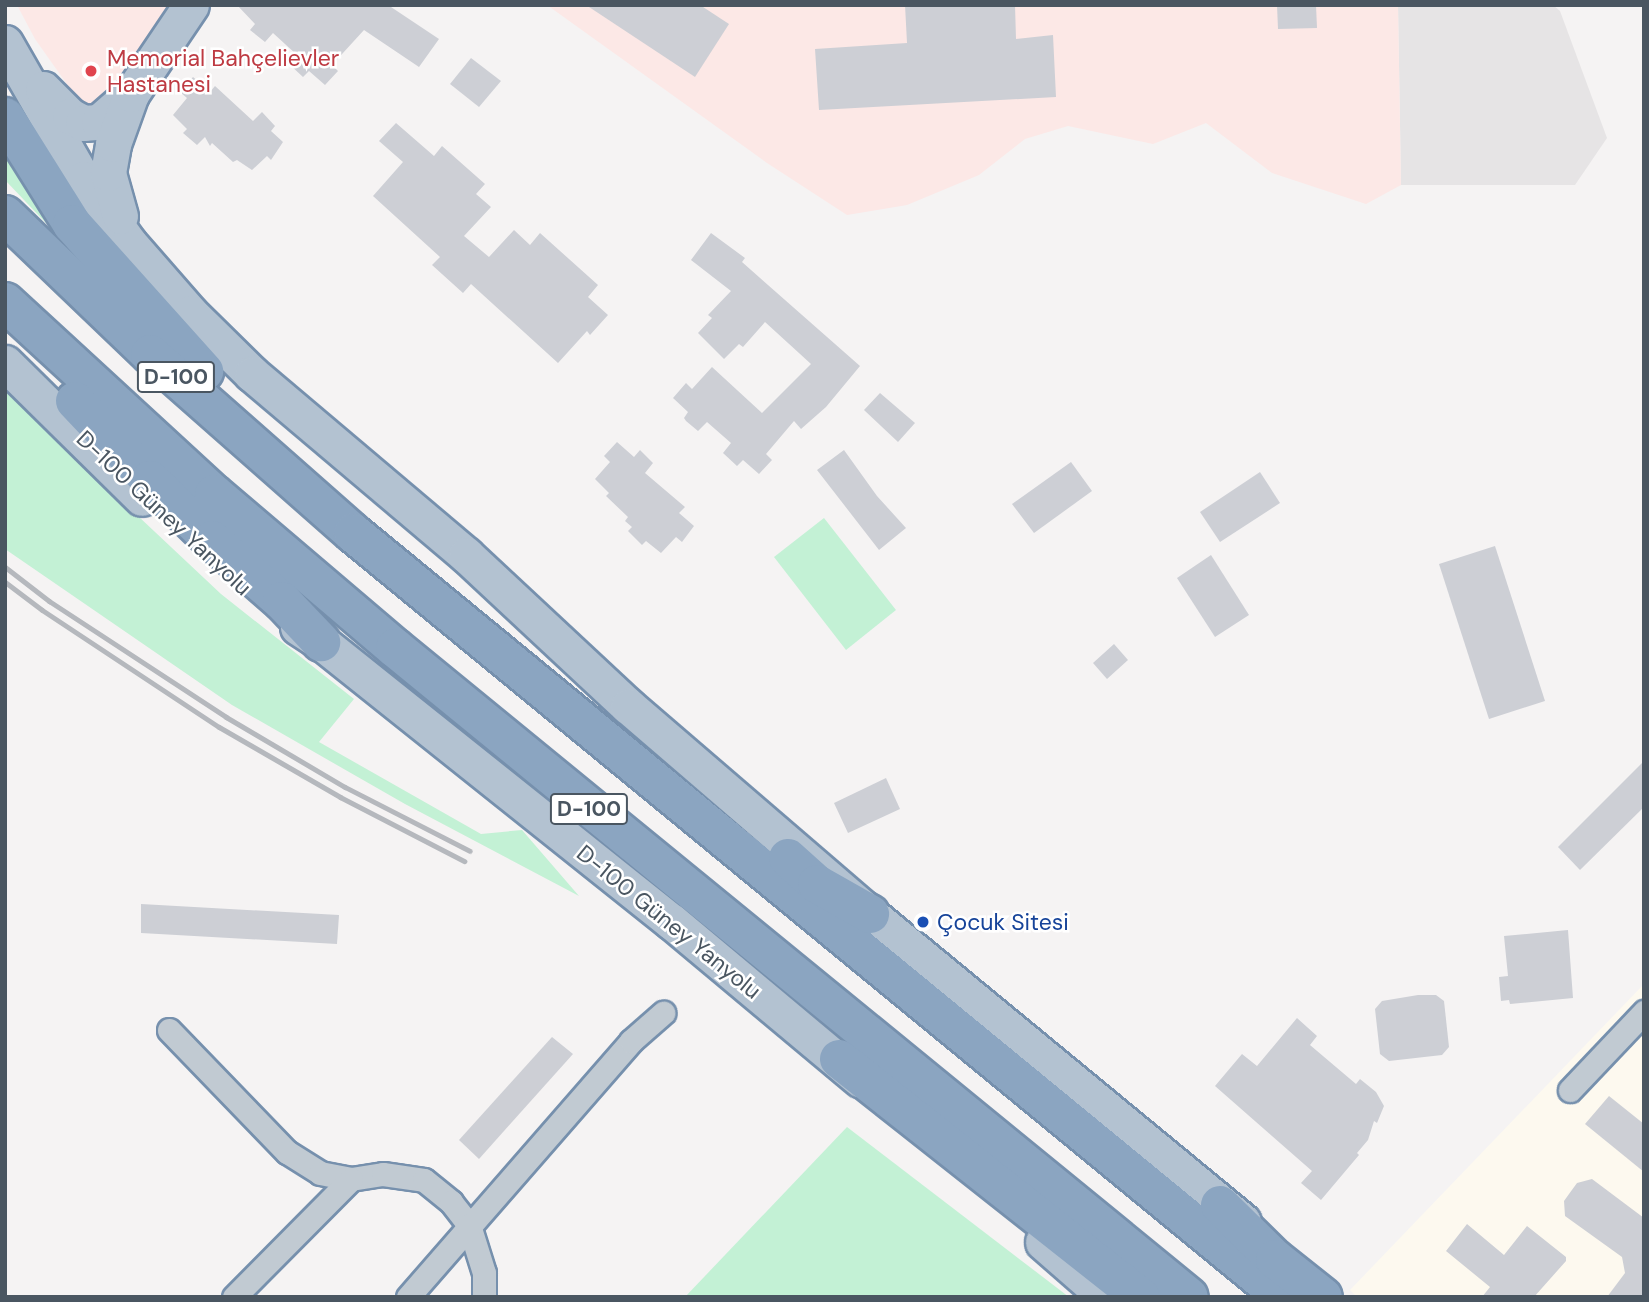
<!DOCTYPE html>
<html>
<head>
<meta charset="utf-8">
<style>
  body { margin:0 }
  #map { position:relative; width:1649px; height:1302px; overflow:hidden; background:#f5f3f3; font-family:"DM Sans",sans-serif }
  div>[style] { position:absolute }
  .commercial>* { inset:0; background:#fdf9ef }
  .education>* { inset:0; background:#e6e4e5 }
  .medical>* { inset:0; background:#fce8e6 }
  .green>* { inset:0; background:#c3f1d5 }
  .building>* { inset:0; background:#cdcfd5 }
  .roads { filter:drop-shadow(2px 0 #7690ad) drop-shadow(-2px 0 #7690ad) drop-shadow(0 2px #7690ad) drop-shadow(0 -2px #7690ad) }
  .street>* { height:23px; margin:-11.5px; padding:0 11.5px; transform-origin:11.5px; border-radius:11.5px; background:#c1cad2 }
  .primary>* { height:35px; margin:-17.5px; padding:0 17.5px; transform-origin:17.5px; border-radius:17.5px; background:#b3c2d1 }
  .highway>* { height:38px; margin:-19px; padding:0 19px; transform-origin:19px; border-radius:19px; background:#8ba5c1 }
  .rail>* { height:5px; margin:-2.5px; padding:0 2.5px; transform-origin:2.5px; border-radius:2.5px; background:#b5b8bd }
  .dots>* { width:19px; height:19px; translate:-50% -50%; box-sizing:border-box; border:4px solid #fff; border-radius:50% }
  span { translate:-50% -50%; white-space:nowrap; text-align:center; line-height:1.15; -webkit-text-stroke:5px #fff; paint-order:stroke }
  .shield-label span { padding:2px 5px; background:#fff; border:2px solid; border-radius:5px; -webkit-text-stroke-width:0 }
  .shield-label { font-size:21px; color:#4a5661; font-weight:700 }
  .health-label { font-size:23px; color:#be3a42 }
  .left { translate:0 -50%; text-align:left }
  .street-label { font-size:23px; color:#4a5661 }
  .transit-label { font-size:23px; color:#164399 }
  .frame { position:absolute; inset:0; border:7px solid #4a5661; pointer-events:none }
</style>
</head>
<body>
<div id="map">
  <div class="commercial">
    <i style="clip-path:polygon(1644px 984px,1644px 1297px,1357px 1297px,1350px 1290px)"></i>
  </div>
  <div class="education">
    <i style="clip-path:polygon(1398px 5px,1553px 5px,1560px 11px,1607px 138px,1575px 185px,1401px 185px)"></i>
  </div>
  <div class="medical">
    <i style="clip-path:polygon(17px 5px,173px 5px,94px 109px,81px 104px,35px 39px)"></i>
    <i style="clip-path:polygon(547px 5px,1398px 5px,1401px 185px,1366px 204px,1272px 173px,1206px 123px,1153px 144px,1068px 126px,1025px 139px,979px 175px,907px 205px,847px 215px,767px 163px)"></i>
  </div>
  <div class="green">
    <i style="clip-path:polygon(5px 143px,64px 242px,5px 180px)"></i>
    <i style="clip-path:polygon(5px 391px,221px 594px,354px 699px,319px 742px,481px 834px,522px 830px,579px 896px,405px 804px,232px 705px,5px 549px)"></i>
    <i style="clip-path:polygon(824px 518px,896px 610px,846px 650px,774px 557px)"></i>
    <i style="clip-path:polygon(847px 1127px,1069px 1297px,685px 1297px)"></i>
  </div>
  <div class="building">
    <i style="clip-path:polygon(237px 5px,388px 5px,439px 39px,419px 67px,364px 30px,332px 65px,338px 71px,325px 85px,309px 71px,303px 77px,289px 64px,297px 55px,273px 33px,265px 42px,250px 30px,255px 24px)"></i>
    <i style="clip-path:polygon(586px 5px,700px 5px,729px 24px,695px 77px)"></i>
    <i style="clip-path:polygon(905px 5px,1015px 5px,1016px 39px,1053px 35px,1056px 97px,819px 110px,815px 49px,907px 43px)"></i>
    <i style="clip-path:polygon(1277px 5px,1316px 5px,1317px 28px,1278px 29px)"></i>
    <i style="clip-path:polygon(471px 58px,501px 81px,479px 107px,450px 84px)"></i>
    <i style="clip-path:polygon(193px 77px,210px 92px,215px 86px,253px 121px,262px 112px,275px 126px,271px 131px,283px 142px,271px 160px,267px 156px,252px 170px,237px 160px,233px 162px,212px 143px,210px 146px,205px 137px,197px 145px,183px 133px,187px 129px,173px 115px,187px 98px,180px 92px)"></i>
    <i style="clip-path:polygon(396px 123px,434px 156px,442px 146px,485px 184px,476px 194px,491px 207px,464px 236px,489px 257px,514px 230px,530px 245px,540px 233px,598px 285px,588px 297px,608px 315px,590px 335px,587px 331px,558px 363px,471px 284px,463px 293px,432px 265px,440px 257px,373px 196px,403px 162px,379px 141px)"></i>
    <i style="clip-path:polygon(711px 233px,745px 258px,742px 262px,860px 366px,826px 407px,801px 429px,794px 421px,766px 454px,772px 460px,759px 474px,743px 460px,737px 466px,723px 453px,731px 443px,707px 422px,698px 431px,686px 421px,684px 418px,688px 412px,673px 398px,686px 383px,692px 389px,712px 367px,762px 413px,811px 364px,765px 322px,743px 347px,739px 344px,724px 359px,698px 333px,712px 318px,708px 315px,731px 291px,691px 260px)"></i>
    <i style="clip-path:polygon(880px 393px,915px 423px,898px 442px,864px 410px)"></i>
    <i style="clip-path:polygon(617px 442px,634px 457px,640px 450px,653px 463px,645px 473px,685px 507px,679px 513px,694px 526px,682px 542px,676px 537px,661px 553px,646px 541px,642px 545px,628px 531px,632px 527px,625px 521px,628px 517px,606px 496px,609px 493px,595px 479px,610px 462px,604px 456px)"></i>
    <i style="clip-path:polygon(844px 450px,877px 496px,906px 528px,879px 550px,817px 470px)"></i>
    <i style="clip-path:polygon(1071px 462px,1092px 491px,1034px 533px,1012px 504px)"></i>
    <i style="clip-path:polygon(1260px 472px,1280px 503px,1220px 542px,1200px 512px)"></i>
    <i style="clip-path:polygon(1495px 546px,1545px 701px,1489px 719px,1439px 564px)"></i>
    <i style="clip-path:polygon(1211px 555px,1249px 615px,1215px 637px,1177px 578px)"></i>
    <i style="clip-path:polygon(1114px 644px,1128px 660px,1107px 679px,1093px 663px)"></i>
    <i style="clip-path:polygon(1644px 761px,1644px 807px,1580px 870px,1558px 847px)"></i>
    <i style="clip-path:polygon(886px 778px,900px 809px,848px 833px,834px 803px)"></i>
    <i style="clip-path:polygon(141px 904px,339px 915px,337px 944px,141px 933px)"></i>
    <i style="clip-path:polygon(1568px 930px,1573px 998px,1510px 1004px,1509px 1000px,1501px 1001px,1499px 977px,1508px 976px,1504px 936px)"></i>
    <i style="clip-path:polygon(1418px 995px,1436px 995px,1444px 1001px,1449px 1047px,1442px 1055px,1389px 1061px,1380px 1054px,1375px 1009px,1382px 1001px)"></i>
    <i style="clip-path:polygon(1297px 1018px,1317px 1036px,1310px 1045px,1356px 1084px,1360px 1079px,1376px 1092px,1384px 1106px,1377px 1123px,1374px 1121px,1368px 1140px,1357px 1153px,1359px 1155px,1321px 1200px,1301px 1183px,1312px 1171px,1215px 1086px,1242px 1054px,1257px 1066px)"></i>
    <i style="clip-path:polygon(552px 1037px,573px 1054px,479px 1159px,459px 1140px)"></i>
    <i style="clip-path:polygon(1609px 1096px,1644px 1124px,1644px 1172px,1585px 1124px)"></i>
    <i style="clip-path:polygon(1592px 1179px,1644px 1218px,1644px 1297px,1607px 1297px,1625px 1273px,1622px 1257px,1565px 1216px,1564px 1201px,1569px 1194px,1577px 1183px)"></i>
    <i style="clip-path:polygon(1467px 1224px,1504px 1255px,1527px 1226px,1566px 1257px,1566px 1261px,1534px 1297px,1482px 1297px,1490px 1287px,1446px 1251px)"></i>
  </div>
  <div class="roads">
    <div class="street">
      <i style="left:169px;top:1030px;width:170px;rotate:46deg"></i>
      <i style="left:287px;top:1152px;width:39px;rotate:32deg"></i>
      <i style="left:320px;top:1173px;width:32px;rotate:11deg"></i>
      <i style="left:351px;top:1179px;width:32px;rotate:-9deg"></i>
      <i style="left:383px;top:1174px;width:41px;rotate:8.3deg"></i>
      <i style="left:424px;top:1180px;width:35px;rotate:39deg"></i>
      <i style="left:451px;top:1202px;width:29px;rotate:52deg"></i>
      <i style="left:469px;top:1225px;width:50px;rotate:72.6deg"></i>
      <i style="left:484px;top:1273px;width:24px;rotate:90deg"></i>
      <i style="left:1570px;top:1090px;width:108px;rotate:-46.5deg"></i>
      <i style="left:234px;top:1297px;width:166px;rotate:-45.2deg"></i>
      <i style="left:408px;top:1297px;width:340px;rotate:-48.9deg"></i>
      <i style="left:631px;top:1041px;width:43px;rotate:-41.2deg"></i>
    </div>
    <div class="primary">
      <i style="left:5px;top:43px;width:157px;rotate:60.2deg"></i>
      <i style="left:83px;top:179px;width:79px;rotate:54.3deg"></i>
      <i style="left:129px;top:243px;width:93px;rotate:48.9deg"></i>
      <i style="left:190px;top:313px;width:87px;rotate:44.5deg"></i>
      <i style="left:252px;top:374px;width:280px;rotate:40.2deg"></i>
      <i style="left:466px;top:555px;width:221px;rotate:43deg"></i>
      <i style="left:628px;top:706px;width:319px;rotate:40.7deg"></i>
      <i style="left:870px;top:914px;width:483px;rotate:39.5deg"></i>
      <i style="left:43px;top:89px;width:38px;rotate:45deg"></i>
      <i style="left:70px;top:116px;width:15px;rotate:28deg"></i>
      <i style="left:83px;top:123px;width:16px;rotate:-4deg"></i>
      <i style="left:99px;top:122px;width:43px;rotate:-41.2deg"></i>
      <i style="left:120px;top:216px;width:45px;rotate:-105.6deg"></i>
      <i style="left:108px;top:173px;width:29px;rotate:-80deg"></i>
      <i style="left:113px;top:144px;width:53px;rotate:-70.2deg"></i>
      <i style="left:131px;top:94px;width:107px;rotate:-56deg"></i>
      <i style="left:5px;top:363px;width:192px;rotate:44.6deg"></i>
      <i style="left:298px;top:627px;width:27px;rotate:33deg"></i>
      <i style="left:321px;top:642px;width:449px;rotate:38.6deg"></i>
      <i style="left:672px;top:922px;width:245px;rotate:39.9deg"></i>
      <i style="left:1043px;top:1242px;width:84px;rotate:41.1deg"></i>
    </div>
    <div class="highway">
      <i style="left:5px;top:117px;width:126px;rotate:57.9deg"></i>
      <i style="left:72px;top:224px;width:198px;rotate:48.1deg"></i>
      <i style="left:5px;top:215px;width:201px;rotate:43.8deg"></i>
      <i style="left:150px;top:354px;width:271px;rotate:41.4deg"></i>
      <i style="left:353px;top:533px;width:1204px;rotate:39.4deg"></i>
      <i style="left:5px;top:302px;width:284px;rotate:42.6deg"></i>
      <i style="left:214px;top:494px;width:238px;rotate:40.4deg"></i>
      <i style="left:395px;top:648px;width:1025px;rotate:39.26deg"></i>
      <i style="left:75px;top:401px;width:109px;rotate:46.5deg"></i>
      <i style="left:150px;top:480px;width:86px;rotate:44.1deg"></i>
      <i style="left:212px;top:540px;width:93px;rotate:41.1deg"></i>
      <i style="left:282px;top:601px;width:57px;rotate:46.4deg"></i>
      <i style="left:788px;top:858px;width:39px;rotate:42deg"></i>
      <i style="left:817px;top:884px;width:61px;rotate:29.5deg"></i>
      <i style="left:839px;top:1059px;width:384px;rotate:38.3deg"></i>
      <i style="left:1220px;top:1205px;width:77px;rotate:44.5deg"></i>
      <i style="left:1275px;top:1259px;width:61px;rotate:38.4deg"></i>
    </div>
  </div>
  <div class="rail">
    <i style="left:5px;top:567px;width:56px;rotate:37.7deg"></i>
    <i style="left:49px;top:601px;width:212px;rotate:33.2deg"></i>
    <i style="left:226px;top:717px;width:138px;rotate:30.5deg"></i>
    <i style="left:345px;top:787px;width:140px;rotate:27.1deg"></i>
    <i style="left:5px;top:582px;width:46px;rotate:37.1deg"></i>
    <i style="left:42px;top:610px;width:212px;rotate:33.5deg"></i>
    <i style="left:219px;top:727px;width:140px;rotate:30deg"></i>
    <i style="left:340px;top:797px;width:140px;rotate:27.3deg"></i>
  </div>
  <div class="dots">
    <i style="left:91px;top:71px;background:#e0444e"></i>
    <i style="left:923px;top:922px;background:#1a4fb4"></i>
  </div>
  <div class="shield-label">
    <span style="left:176px;top:377px">D-100</span>
    <span style="left:589px;top:809px">D-100</span>
  </div>
  <div class="health-label">
    <span class="left" style="left:107px;top:71px">Memorial Bahçelievler<br>Hastanesi</span>
  </div>
  <div class="street-label">
    <span style="left:164px;top:513px;rotate:43deg">D-100 Güney Yanyolu</span>
    <span style="left:669px;top:922px;rotate:39deg">D-100 Güney Yanyolu</span>
  </div>
  <div class="transit-label">
    <span class="left" style="left:937px;top:922px">Çocuk Sitesi</span>
  </div>
  <div class="frame"></div>
</div>
</body>
</html>
